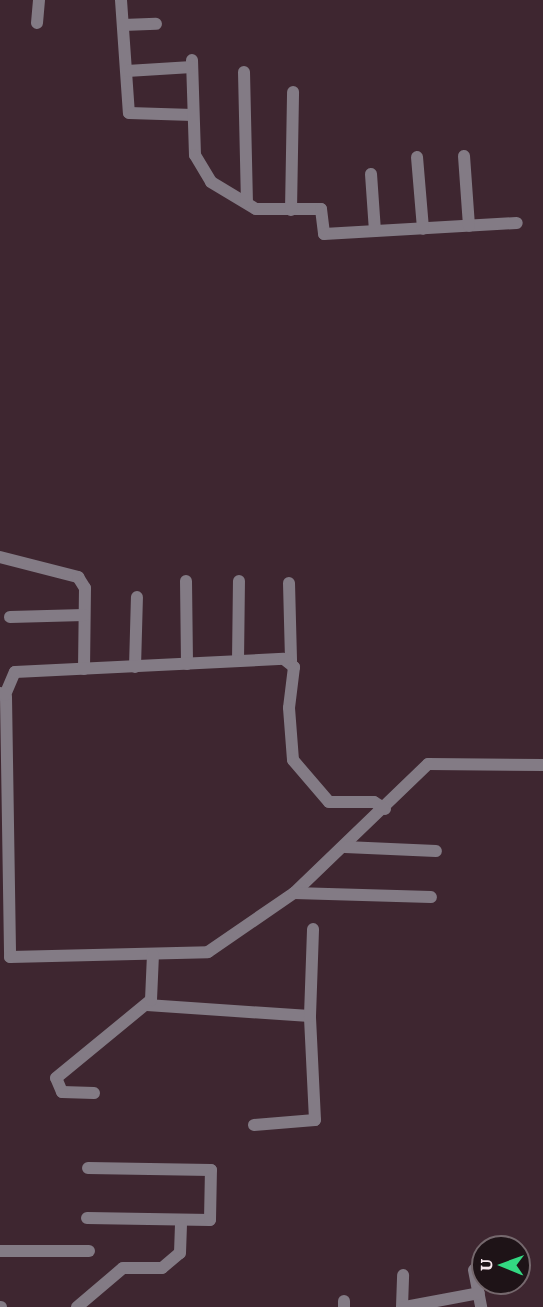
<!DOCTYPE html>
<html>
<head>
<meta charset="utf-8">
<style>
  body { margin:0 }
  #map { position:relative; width:543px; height:1307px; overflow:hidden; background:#3e2630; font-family:Literata,serif }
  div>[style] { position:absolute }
  .street>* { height:12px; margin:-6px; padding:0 6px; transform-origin:6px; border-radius:6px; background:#837b85 }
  span { translate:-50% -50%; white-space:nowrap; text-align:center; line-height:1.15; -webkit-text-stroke:5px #1e1317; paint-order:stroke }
  .north { position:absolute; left:471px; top:1235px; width:60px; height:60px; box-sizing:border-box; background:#1e1317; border:2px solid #75686d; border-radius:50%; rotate:271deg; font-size:16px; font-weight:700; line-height:24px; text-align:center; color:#f8e8ee }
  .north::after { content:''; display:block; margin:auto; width:21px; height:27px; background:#33d882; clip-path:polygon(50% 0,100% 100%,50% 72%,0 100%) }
</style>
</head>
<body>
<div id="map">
  <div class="street">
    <i style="left:121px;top:0;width:113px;rotate:86deg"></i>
    <i style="left:129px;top:113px;width:64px;rotate:1.8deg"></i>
    <i style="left:37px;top:23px;width:23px;rotate:-85deg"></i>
    <i style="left:123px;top:25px;width:33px;rotate:-2deg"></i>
    <i style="left:192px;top:60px;width:95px;rotate:88.2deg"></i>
    <i style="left:195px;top:155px;width:31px;rotate:59deg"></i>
    <i style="left:211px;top:182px;width:52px;rotate:31deg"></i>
    <i style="left:256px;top:209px;width:65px"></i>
    <i style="left:321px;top:209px;width:25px;rotate:83deg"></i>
    <i style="left:324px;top:234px;width:193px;rotate:-3.3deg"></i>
    <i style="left:127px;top:71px;width:65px;rotate:-3.5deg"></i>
    <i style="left:244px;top:72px;width:131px;rotate:88.7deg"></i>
    <i style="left:464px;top:156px;width:70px;rotate:85.9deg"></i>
    <i style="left:417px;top:157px;width:72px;rotate:85.2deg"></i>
    <i style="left:371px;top:174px;width:57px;rotate:86deg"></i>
    <i style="left:291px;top:210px;width:118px;rotate:-89deg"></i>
    <i style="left:0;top:557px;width:81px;rotate:14.4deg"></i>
    <i style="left:78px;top:577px;width:13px;rotate:58deg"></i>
    <i style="left:85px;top:588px;width:81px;rotate:90.7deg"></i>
    <i style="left:186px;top:581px;width:83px;rotate:89.3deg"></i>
    <i style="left:289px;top:583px;width:79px;rotate:88.5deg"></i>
    <i style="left:10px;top:617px;width:74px;rotate:-1.5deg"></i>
    <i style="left:238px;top:661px;width:80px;rotate:-89.3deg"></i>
    <i style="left:135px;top:667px;width:70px;rotate:-88.4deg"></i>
    <i style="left:0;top:693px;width:7px;rotate:34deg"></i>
    <i style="left:6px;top:697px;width:260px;rotate:89.1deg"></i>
    <i style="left:10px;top:957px;width:198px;rotate:-1.4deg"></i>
    <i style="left:208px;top:952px;width:104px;rotate:-34.5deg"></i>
    <i style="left:294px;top:893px;width:186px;rotate:-43.9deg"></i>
    <i style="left:428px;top:764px;width:115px;rotate:0.5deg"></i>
    <i style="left:5px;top:695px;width:25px;rotate:-67deg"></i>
    <i style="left:15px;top:672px;width:269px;rotate:-2.8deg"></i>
    <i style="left:284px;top:659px;width:13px;rotate:39deg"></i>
    <i style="left:294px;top:667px;width:41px;rotate:97deg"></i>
    <i style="left:289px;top:708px;width:52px;rotate:85.6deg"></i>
    <i style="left:293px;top:760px;width:55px;rotate:49.4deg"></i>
    <i style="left:329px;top:802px;width:45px"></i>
    <i style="left:374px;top:802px;width:13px;rotate:32deg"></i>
    <i style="left:345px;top:847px;width:91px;rotate:2.5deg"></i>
    <i style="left:294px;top:893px;width:137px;rotate:1.7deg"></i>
    <i style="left:147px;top:1005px;width:163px;rotate:3.9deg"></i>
    <i style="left:94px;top:1093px;width:32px;rotate:-178deg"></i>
    <i style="left:62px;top:1092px;width:15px;rotate:-113deg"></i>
    <i style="left:56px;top:1078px;width:123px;rotate:-39.4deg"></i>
    <i style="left:151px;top:1000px;width:45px;rotate:-87.5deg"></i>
    <i style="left:254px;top:1125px;width:61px;rotate:-4.7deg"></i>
    <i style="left:315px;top:1120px;width:104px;rotate:-92.8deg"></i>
    <i style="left:310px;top:1016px;width:87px;rotate:-88deg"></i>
    <i style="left:87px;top:1218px;width:123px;rotate:0.9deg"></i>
    <i style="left:210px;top:1220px;width:50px;rotate:-88.9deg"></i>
    <i style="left:211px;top:1170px;width:123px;rotate:-179.1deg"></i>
    <i style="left:0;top:1251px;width:89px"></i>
    <i style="left:474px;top:1270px;width:38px;rotate:79deg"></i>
    <i style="left:344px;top:1301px;width:6px;rotate:90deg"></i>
    <i style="left:0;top:1307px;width:1px"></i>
    <i style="left:77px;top:1307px;width:60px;rotate:-40.3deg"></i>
    <i style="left:123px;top:1268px;width:39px"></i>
    <i style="left:162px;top:1268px;width:23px;rotate:-40deg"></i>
    <i style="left:180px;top:1253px;width:33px;rotate:-88deg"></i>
    <i style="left:402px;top:1307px;width:32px;rotate:-88deg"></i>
    <i style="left:405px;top:1307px;width:75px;rotate:-10.7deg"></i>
  </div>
  <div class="north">U</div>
</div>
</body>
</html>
